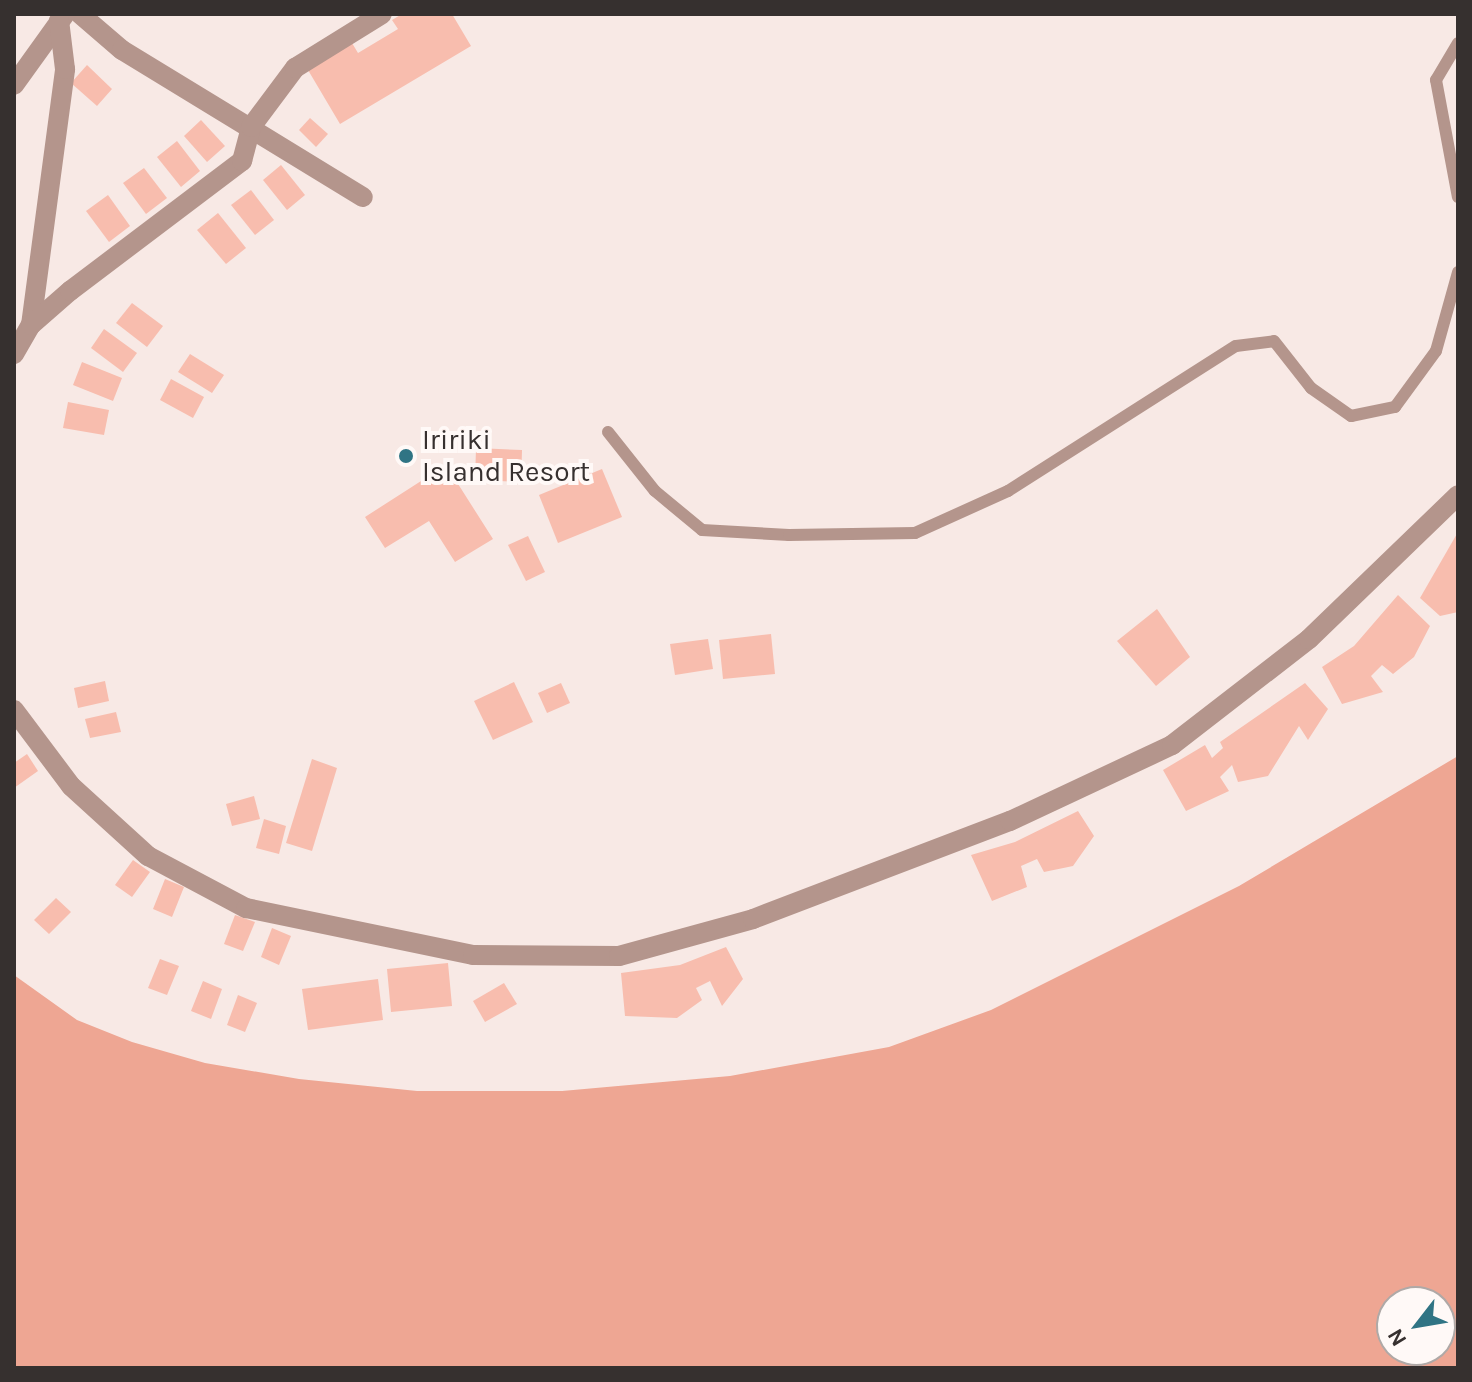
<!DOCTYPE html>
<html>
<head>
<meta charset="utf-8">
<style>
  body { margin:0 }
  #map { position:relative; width:1472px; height:1382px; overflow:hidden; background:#f8e9e5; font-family:Karla,sans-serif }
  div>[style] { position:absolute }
  .water>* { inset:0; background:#eea693 }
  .building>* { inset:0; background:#f8bdae }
  .service>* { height:12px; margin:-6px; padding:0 6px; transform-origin:6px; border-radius:6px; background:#b4958c }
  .minor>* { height:20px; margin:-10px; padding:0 10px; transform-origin:10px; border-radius:10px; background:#b4958c }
  .dots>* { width:22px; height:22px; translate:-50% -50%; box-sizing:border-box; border:4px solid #fff9f7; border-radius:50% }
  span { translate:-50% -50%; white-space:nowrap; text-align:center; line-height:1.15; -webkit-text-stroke:8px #fff9f7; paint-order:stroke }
  .poi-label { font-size:28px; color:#36302f }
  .left { translate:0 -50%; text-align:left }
  .frame { position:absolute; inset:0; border:16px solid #36302f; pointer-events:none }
  .north { position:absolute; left:1376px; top:1286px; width:80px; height:80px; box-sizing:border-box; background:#fff9f7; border:2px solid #afa9a7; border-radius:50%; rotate:239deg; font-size:22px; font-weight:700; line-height:32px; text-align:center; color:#36302f }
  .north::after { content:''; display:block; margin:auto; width:28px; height:36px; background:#307484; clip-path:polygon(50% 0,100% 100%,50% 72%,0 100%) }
</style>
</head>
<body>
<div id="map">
  <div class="water">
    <i style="clip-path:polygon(evenodd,1458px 756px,1458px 1368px,14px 1368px,14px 975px,77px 1020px,132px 1042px,205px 1063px,299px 1079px,417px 1091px,562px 1091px,730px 1076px,889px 1047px,991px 1010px,1239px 886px,1458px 756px,1392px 1302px,1440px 1302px,1440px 1350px,1392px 1350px,1392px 1302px)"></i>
  </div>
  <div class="building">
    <i style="clip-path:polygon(402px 14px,452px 14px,471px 46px,340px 124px,308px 70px,352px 43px,358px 53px,398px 29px,392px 20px)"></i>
    <i style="clip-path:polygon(87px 65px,112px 89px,97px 106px,71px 83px)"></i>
    <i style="clip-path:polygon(310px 118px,328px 134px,316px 147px,299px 130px)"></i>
    <i style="clip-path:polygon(201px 120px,225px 146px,207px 162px,184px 136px)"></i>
    <i style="clip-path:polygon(177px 141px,200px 171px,181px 187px,157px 157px)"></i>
    <i style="clip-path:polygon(281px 165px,305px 195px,287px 210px,263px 180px)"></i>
    <i style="clip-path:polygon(144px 168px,167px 198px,146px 214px,123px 183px)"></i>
    <i style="clip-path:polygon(251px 190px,274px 220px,255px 235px,231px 205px)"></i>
    <i style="clip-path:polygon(108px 195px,130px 226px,109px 242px,86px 211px)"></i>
    <i style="clip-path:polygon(218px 213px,246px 248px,226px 264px,197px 230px)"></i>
    <i style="clip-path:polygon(132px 303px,163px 326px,147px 347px,116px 323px)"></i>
    <i style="clip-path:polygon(104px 329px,137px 353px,123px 372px,91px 348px)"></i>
    <i style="clip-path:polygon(190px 354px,224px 375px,212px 393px,178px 372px)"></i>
    <i style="clip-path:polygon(82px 362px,122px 378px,113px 401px,73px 385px)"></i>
    <i style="clip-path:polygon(171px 379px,204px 397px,193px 418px,160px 400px)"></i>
    <i style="clip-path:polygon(68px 402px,109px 410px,104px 435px,63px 428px)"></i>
    <i style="clip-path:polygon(476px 448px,522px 450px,521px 482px,475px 480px)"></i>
    <i style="clip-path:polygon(446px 465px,493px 539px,455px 562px,429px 521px,385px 548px,365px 517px)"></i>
    <i style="clip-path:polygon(602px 469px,622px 517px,558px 543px,539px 495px)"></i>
    <i style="clip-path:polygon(1458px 532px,1458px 612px,1440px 616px,1420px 598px)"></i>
    <i style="clip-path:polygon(528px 536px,545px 572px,526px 581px,508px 545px)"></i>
    <i style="clip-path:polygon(1398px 595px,1430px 626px,1414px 657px,1393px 674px,1382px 665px,1371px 676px,1383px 692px,1342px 704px,1322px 667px,1354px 646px)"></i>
    <i style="clip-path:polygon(1157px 609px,1190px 657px,1156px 686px,1117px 641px)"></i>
    <i style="clip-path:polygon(771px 634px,775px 674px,723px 679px,719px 640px)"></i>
    <i style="clip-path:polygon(708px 639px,713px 669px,675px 675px,670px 644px)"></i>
    <i style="clip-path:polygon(105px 681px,109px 701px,78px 708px,74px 688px)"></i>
    <i style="clip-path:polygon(514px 682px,533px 722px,493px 740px,474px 701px)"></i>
    <i style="clip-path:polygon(561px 683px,570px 703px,547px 713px,538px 693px)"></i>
    <i style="clip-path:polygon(1305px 683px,1328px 709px,1308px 740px,1299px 726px,1268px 776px,1238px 782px,1232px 765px,1220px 777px,1229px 791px,1186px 811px,1163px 770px,1205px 745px,1212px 758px,1223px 748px,1220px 742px)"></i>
    <i style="clip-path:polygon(116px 712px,121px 732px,90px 738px,85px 719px)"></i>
    <i style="clip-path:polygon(27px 754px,38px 771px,14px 788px,14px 763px)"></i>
    <i style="clip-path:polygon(312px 759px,337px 768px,312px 851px,286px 843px)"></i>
    <i style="clip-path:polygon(254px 796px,260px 819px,232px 826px,226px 804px)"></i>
    <i style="clip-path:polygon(1078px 811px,1094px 836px,1073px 866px,1044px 872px,1037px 859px,1021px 866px,1027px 887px,992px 901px,971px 855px,1015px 842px)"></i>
    <i style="clip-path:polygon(264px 819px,286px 826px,279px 854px,256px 848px)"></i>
    <i style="clip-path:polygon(133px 860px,150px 872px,132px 897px,115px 885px)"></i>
    <i style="clip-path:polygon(165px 879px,184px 887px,172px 917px,153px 909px)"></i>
    <i style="clip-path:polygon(56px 898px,71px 912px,49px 934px,34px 920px)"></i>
    <i style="clip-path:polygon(235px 915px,255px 922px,243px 951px,224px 944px)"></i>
    <i style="clip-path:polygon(272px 928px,291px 936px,279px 965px,261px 957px)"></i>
    <i style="clip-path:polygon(726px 947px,743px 979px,722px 1006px,710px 981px,696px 988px,702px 1000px,677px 1018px,625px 1016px,621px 973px,680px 965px)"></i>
    <i style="clip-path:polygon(160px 959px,179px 966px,167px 995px,148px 988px)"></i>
    <i style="clip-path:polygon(448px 963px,452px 1006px,391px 1012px,387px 969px)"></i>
    <i style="clip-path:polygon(378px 979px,383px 1020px,308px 1030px,302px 989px)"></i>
    <i style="clip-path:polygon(203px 981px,222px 989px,211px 1019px,191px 1011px)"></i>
    <i style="clip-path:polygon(504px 983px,517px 1004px,485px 1022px,473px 1001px)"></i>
    <i style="clip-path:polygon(238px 995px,257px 1003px,245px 1032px,227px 1025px)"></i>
  </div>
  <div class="service">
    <i style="left:1458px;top:43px;width:43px;rotate:120.7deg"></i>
    <i style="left:1436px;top:80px;width:119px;rotate:79.4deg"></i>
    <i style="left:608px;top:432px;width:75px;rotate:51.5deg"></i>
    <i style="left:655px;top:491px;width:61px;rotate:39.7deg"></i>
    <i style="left:702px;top:530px;width:87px;rotate:3.3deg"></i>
    <i style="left:789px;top:535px;width:126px;rotate:-0.9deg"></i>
    <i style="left:915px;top:533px;width:102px;rotate:-24.3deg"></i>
    <i style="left:1008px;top:491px;width:270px;rotate:-32.5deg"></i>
    <i style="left:1236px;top:346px;width:38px;rotate:-7deg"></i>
    <i style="left:1274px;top:341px;width:60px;rotate:51.8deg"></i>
    <i style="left:1311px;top:388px;width:49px;rotate:35deg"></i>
    <i style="left:1351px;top:416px;width:45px;rotate:-11.6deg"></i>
    <i style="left:1395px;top:407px;width:69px;rotate:-53.8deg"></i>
    <i style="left:1436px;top:351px;width:82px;rotate:-74.4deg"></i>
  </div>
  <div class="minor">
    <i style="left:80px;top:14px;width:55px;rotate:40.6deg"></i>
    <i style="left:122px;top:50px;width:282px;rotate:31.4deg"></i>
    <i style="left:14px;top:85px;width:87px;rotate:-54.3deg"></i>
    <i style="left:31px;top:325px;width:258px;rotate:-82.4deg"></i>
    <i style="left:65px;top:69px;width:49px;rotate:-97deg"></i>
    <i style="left:14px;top:354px;width:34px;rotate:-60deg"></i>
    <i style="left:31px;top:325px;width:52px;rotate:-41.1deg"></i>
    <i style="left:70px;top:291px;width:216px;rotate:-37.1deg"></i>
    <i style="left:242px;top:161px;width:35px;rotate:-75deg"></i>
    <i style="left:251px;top:127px;width:74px;rotate:-53.3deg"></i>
    <i style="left:295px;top:68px;width:102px;rotate:-31.8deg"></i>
    <i style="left:14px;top:710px;width:95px;rotate:53.1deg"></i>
    <i style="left:71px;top:786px;width:104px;rotate:42.3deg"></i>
    <i style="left:148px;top:856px;width:111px;rotate:28deg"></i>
    <i style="left:246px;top:908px;width:232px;rotate:11.7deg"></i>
    <i style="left:473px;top:955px;width:146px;rotate:0.4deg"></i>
    <i style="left:619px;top:956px;width:139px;rotate:-15.4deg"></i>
    <i style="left:753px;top:919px;width:275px;rotate:-20.9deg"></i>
    <i style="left:1010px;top:821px;width:179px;rotate:-25.1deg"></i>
    <i style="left:1172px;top:745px;width:173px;rotate:-37.7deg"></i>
    <i style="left:1309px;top:639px;width:207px;rotate:-44deg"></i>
  </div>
  <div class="dots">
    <i style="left:406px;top:456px;background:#307484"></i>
  </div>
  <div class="poi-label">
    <span class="left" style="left:422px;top:456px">Iririki<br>Island Resort</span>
  </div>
  <div class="frame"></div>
  <div class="north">N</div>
</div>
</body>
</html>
